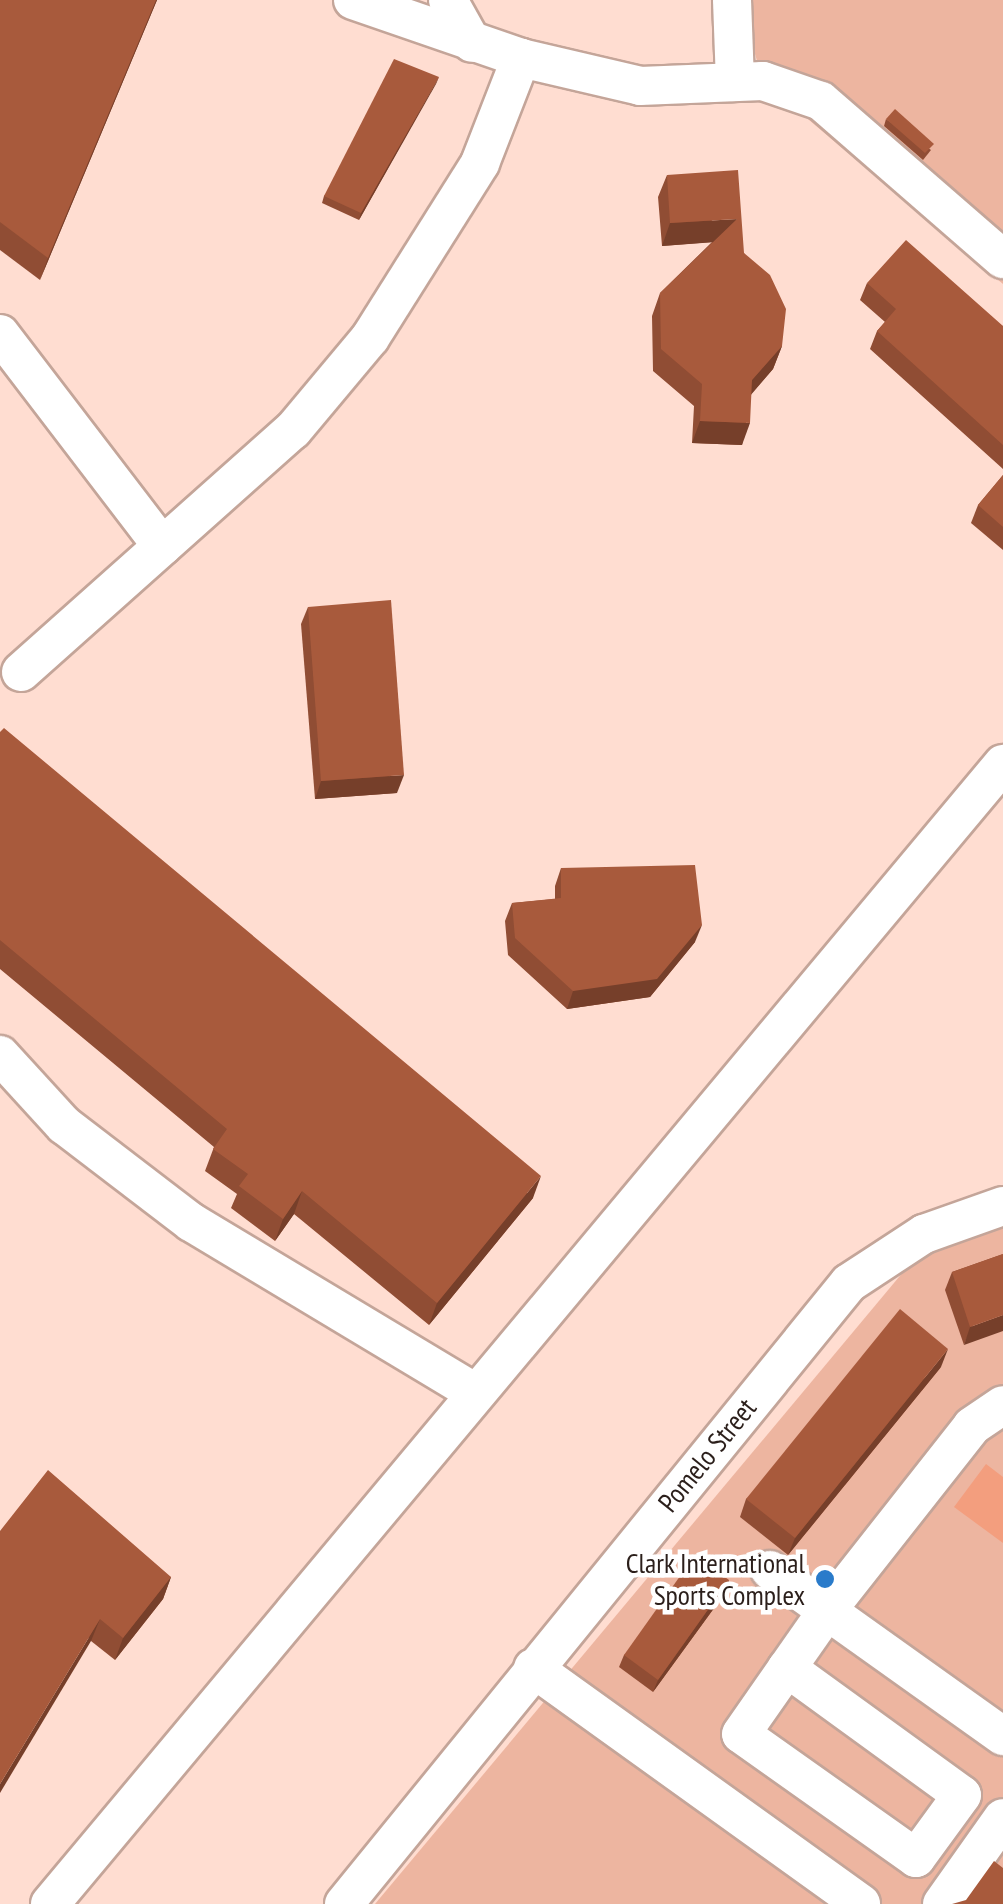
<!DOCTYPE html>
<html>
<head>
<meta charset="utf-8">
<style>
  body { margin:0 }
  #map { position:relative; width:1003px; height:1904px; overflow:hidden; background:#ffddd1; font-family:"PT Sans Narrow",sans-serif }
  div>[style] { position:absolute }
  .green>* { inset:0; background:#edb5a0 }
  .water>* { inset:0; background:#f39e7e }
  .roads { filter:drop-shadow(2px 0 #c4a599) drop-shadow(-2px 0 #c4a599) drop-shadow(0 2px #c4a599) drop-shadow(0 -2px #c4a599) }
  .minor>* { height:38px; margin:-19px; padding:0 19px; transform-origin:19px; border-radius:19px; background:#fff }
  .wall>* { inset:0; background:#904d34 }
  .shaded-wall>* { inset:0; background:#763f2a }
  .building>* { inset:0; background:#a85a3c }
  .dots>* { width:28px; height:28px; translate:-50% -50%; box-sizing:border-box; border:5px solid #fff; border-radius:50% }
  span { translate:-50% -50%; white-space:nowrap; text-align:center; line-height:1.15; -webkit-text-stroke:9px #fff; paint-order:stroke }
  .street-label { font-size:28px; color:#2b1f1b }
  .poi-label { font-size:28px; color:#2b1f1b }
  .right { translate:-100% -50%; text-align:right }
</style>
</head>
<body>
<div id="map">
  <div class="green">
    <i style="clip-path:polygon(739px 0,1003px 0,1003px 284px,763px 81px)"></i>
    <i style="clip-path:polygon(1003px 1225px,1003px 1904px,375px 1904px,919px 1253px)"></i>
  </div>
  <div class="water">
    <i style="clip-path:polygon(986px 1464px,1003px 1477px,1003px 1543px,954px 1507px)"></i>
  </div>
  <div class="roads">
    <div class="minor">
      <i style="left:353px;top:0;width:178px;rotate:19deg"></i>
      <i style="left:448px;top:0;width:49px;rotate:60.8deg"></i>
      <i style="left:732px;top:0;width:82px;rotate:87.9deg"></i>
      <i style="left:0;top:334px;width:267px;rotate:52.6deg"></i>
      <i style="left:21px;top:672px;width:364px;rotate:-41.7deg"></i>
      <i style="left:293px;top:430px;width:120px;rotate:-50.1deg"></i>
      <i style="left:370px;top:338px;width:207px;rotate:-57.8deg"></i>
      <i style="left:480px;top:163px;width:113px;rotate:-68.7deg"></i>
      <i style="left:521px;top:58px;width:122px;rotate:13.2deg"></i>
      <i style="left:640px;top:86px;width:123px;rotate:-2.3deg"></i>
      <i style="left:763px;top:81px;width:61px;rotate:19deg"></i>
      <i style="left:821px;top:101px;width:241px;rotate:41deg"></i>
      <i style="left:0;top:1055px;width:95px;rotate:47.6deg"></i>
      <i style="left:64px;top:1125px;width:160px;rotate:37.4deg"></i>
      <i style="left:191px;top:1222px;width:330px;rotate:31deg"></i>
      <i style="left:770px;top:1570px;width:286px;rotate:35.5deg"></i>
      <i style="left:533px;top:1668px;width:404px;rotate:35.7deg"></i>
      <i style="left:787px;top:1668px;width:216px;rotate:36deg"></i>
      <i style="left:962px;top:1795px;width:78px;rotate:126.1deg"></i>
      <i style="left:916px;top:1858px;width:214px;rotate:-144.7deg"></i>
      <i style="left:741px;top:1734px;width:80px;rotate:-55.1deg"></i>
      <i style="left:787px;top:1668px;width:73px;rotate:-55deg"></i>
      <i style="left:829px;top:1608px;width:231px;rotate:-51.8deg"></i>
      <i style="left:972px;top:1426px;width:37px;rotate:-34deg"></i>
      <i style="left:50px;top:1904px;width:1486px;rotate:-50.11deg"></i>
      <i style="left:344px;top:1904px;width:800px;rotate:-50.88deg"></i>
      <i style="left:849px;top:1283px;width:90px;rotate:-33.2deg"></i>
      <i style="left:924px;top:1234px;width:84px;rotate:-19.5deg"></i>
      <i style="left:942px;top:1904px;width:105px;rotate:-54.7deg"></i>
    </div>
  </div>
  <div class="wall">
    <i style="clip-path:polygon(0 0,157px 0,40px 280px,0 250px)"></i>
    <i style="clip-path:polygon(439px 77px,359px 220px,322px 203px,324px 196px)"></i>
    <i style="clip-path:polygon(886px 119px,931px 150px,923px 160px,884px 126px)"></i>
    <i style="clip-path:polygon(667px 175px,744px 253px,782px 346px,773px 369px,751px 394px,742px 445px,692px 443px,694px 406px,653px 371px,652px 316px,660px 293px,712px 242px,662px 246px,658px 197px)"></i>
    <i style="clip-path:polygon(867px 283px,1003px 326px,1003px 469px,870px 349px,877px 331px,885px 322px,860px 300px)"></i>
    <i style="clip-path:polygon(1003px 475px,1003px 550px,971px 523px,978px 505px)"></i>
    <i style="clip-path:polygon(308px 607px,397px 793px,315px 799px,301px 624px)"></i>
    <i style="clip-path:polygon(0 732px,533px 1198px,429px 1325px,294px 1214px,275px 1241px,231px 1208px,237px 1194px,205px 1171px,214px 1147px,0 969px)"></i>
    <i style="clip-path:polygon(561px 868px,695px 942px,650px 997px,567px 1009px,508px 955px,505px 921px,512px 903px,555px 899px,555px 886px)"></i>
    <i style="clip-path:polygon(1003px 1254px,964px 1345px,945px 1290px,952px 1272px)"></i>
    <i style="clip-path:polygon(941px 1367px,788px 1555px,740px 1517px,746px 1499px)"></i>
    <i style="clip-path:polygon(0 1531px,171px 1577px,163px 1599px,115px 1660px,91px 1641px)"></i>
    <i style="clip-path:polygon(729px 1580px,725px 1593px,653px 1692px,619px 1667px,624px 1655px)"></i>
  </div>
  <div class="shaded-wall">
    <i style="clip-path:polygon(156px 0,157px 0,40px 280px,48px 258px)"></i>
    <i style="clip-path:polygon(439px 77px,436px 84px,359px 220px,361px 213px)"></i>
    <i style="clip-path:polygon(737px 219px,729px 241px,662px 246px,670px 223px)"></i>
    <i style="clip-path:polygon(782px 346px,773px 369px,744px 403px,752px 380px)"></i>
    <i style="clip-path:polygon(700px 421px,750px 423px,742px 445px,692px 443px)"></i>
    <i style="clip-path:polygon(404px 775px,397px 793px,315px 799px,321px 781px)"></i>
    <i style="clip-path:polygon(702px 925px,695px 942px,650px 997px,567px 1009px,573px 991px)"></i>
    <i style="clip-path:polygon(541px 1176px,533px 1198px,429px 1325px,437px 1303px)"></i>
    <i style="clip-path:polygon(302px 1191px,294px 1214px,275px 1241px,283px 1219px)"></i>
    <i style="clip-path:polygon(1003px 1315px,1003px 1331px,964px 1345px,970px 1327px)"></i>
    <i style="clip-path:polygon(948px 1349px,941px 1367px,788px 1555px,795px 1538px)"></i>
    <i style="clip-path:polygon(171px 1577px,163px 1599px,115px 1660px,123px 1638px)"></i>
    <i style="clip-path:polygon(729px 1580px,725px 1593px,653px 1692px,658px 1680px)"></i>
    <i style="clip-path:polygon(100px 1619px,91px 1641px,0 1793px,0 1784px)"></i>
  </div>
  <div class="building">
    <i style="clip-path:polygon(0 0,156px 0,48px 258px,0 222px)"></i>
    <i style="clip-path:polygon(394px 59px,439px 77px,361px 213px,324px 196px)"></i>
    <i style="clip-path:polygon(895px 109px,934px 144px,925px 153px,886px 119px)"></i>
    <i style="clip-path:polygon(738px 170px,744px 253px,770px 275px,786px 309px,782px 346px,752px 380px,750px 423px,700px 421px,702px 384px,661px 349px,660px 293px,737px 219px,670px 223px,667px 175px)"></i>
    <i style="clip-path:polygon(906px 240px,1003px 326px,1003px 445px,877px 331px,896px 309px,867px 283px)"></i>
    <i style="clip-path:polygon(1003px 475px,1003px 527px,978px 505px)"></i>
    <i style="clip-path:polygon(391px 600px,404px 775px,321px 781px,308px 607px)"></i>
    <i style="clip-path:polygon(4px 728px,541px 1176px,437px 1303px,302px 1191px,283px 1219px,239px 1186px,248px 1174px,213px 1149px,227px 1129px,0 940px,0 732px)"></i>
    <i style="clip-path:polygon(695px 865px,702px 925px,657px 979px,573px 991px,515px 938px,512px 903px,561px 898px,561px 868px)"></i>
    <i style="clip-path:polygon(1003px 1254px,1003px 1315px,970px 1327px,952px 1272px)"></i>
    <i style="clip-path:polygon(900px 1309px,948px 1349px,795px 1538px,746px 1499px)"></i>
    <i style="clip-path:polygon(48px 1470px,171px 1577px,123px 1638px,100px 1619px,0 1784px,0 1531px)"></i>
    <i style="clip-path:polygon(695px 1555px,729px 1580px,658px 1680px,624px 1655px)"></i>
    <i style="clip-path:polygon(994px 1861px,1003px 1868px,1003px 1904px,952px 1904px,966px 1900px)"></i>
  </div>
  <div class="dots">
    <i style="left:825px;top:1579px;background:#2a7bca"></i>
  </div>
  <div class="street-label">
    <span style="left:707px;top:1455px;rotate:-51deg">Pomelo Street</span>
  </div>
  <div class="poi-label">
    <span class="right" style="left:805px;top:1579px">Clark International<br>Sports Complex</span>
  </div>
</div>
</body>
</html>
